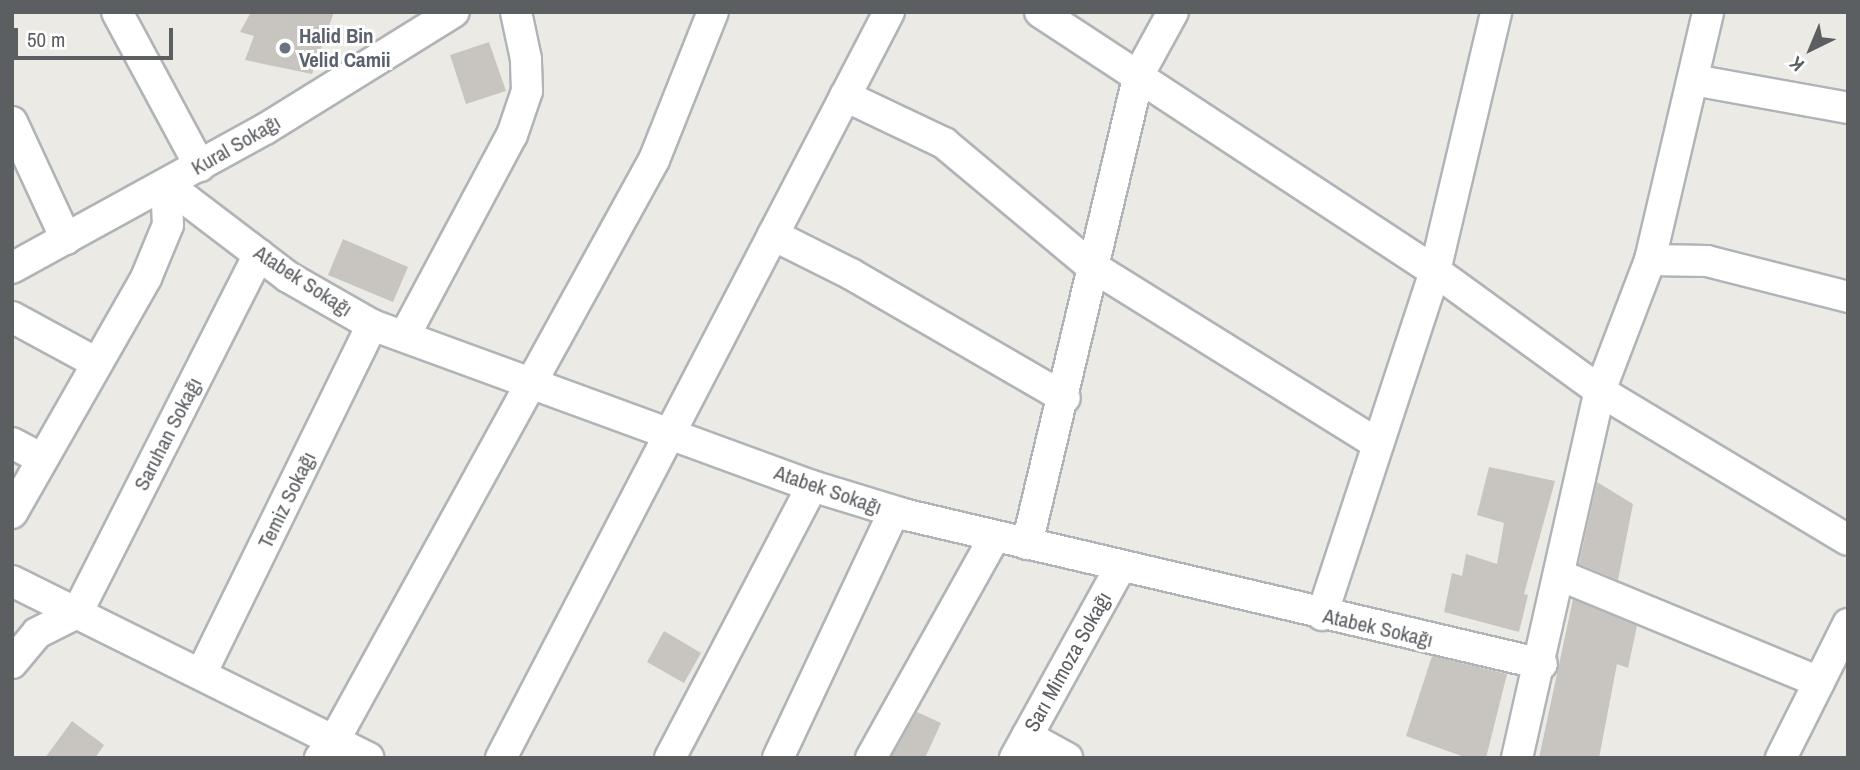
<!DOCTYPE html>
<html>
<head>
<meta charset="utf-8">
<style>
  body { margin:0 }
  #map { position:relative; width:1860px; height:770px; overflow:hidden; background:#eceae4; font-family:"Archivo Narrow",sans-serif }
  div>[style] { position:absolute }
  .building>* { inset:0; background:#c8c5c0 }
  .roads { filter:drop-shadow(2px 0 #b1b4b7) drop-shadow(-2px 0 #b1b4b7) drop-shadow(0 2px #b1b4b7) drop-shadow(0 -2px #b1b4b7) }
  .minor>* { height:30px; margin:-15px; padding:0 15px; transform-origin:15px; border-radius:15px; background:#fff }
  .dots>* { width:19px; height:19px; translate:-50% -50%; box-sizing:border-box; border:4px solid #fff; border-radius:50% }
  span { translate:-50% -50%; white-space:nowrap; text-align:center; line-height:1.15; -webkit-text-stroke:6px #fff; paint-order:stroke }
  .worship-label { font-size:21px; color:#5b616d; font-weight:700 }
  .left { translate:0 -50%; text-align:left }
  .street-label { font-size:21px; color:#5c5f62 }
  .frame { position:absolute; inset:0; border:14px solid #5c5f62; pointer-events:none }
  .north { position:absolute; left:1776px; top:14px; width:70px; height:70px; -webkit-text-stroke:5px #fff; paint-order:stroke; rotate:223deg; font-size:19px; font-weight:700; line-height:28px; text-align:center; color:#5c5f62 }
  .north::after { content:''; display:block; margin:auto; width:24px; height:32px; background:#5c5f62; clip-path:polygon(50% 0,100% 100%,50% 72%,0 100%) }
  .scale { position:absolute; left:14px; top:28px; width:159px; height:32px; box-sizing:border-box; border:4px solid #5c5f62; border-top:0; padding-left:9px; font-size:21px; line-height:24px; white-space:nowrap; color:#5c5f62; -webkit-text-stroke:5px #fff; paint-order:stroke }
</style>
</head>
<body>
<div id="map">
  <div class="building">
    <i style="clip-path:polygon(251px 12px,334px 12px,312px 74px,245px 60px,254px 36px,240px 32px)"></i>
    <i style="clip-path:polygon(489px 42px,506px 91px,466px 104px,450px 55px)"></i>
    <i style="clip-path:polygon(343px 239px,408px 267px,393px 302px,328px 275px)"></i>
    <i style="clip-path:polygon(1489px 467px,1555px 481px,1524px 594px,1528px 595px,1519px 632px,1444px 612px,1452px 573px,1462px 576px,1466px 554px,1497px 564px,1504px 523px,1477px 515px)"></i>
    <i style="clip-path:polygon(1597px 482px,1633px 504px,1618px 580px,1579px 564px)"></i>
    <i style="clip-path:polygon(1573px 599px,1637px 626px,1628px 668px,1617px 664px,1599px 758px,1539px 758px)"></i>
    <i style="clip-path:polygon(664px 631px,701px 653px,684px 683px,647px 662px)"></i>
    <i style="clip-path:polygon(1432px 656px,1507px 674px,1486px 758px,1467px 758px,1406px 736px)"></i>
    <i style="clip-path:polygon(917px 712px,941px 723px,925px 758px,891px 758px)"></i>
    <i style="clip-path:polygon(72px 721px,104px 745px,95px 758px,45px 758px)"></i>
  </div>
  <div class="roads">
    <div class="minor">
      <i style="left:117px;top:12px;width:175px;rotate:61.7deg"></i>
      <i style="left:1040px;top:12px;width:472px;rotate:33.3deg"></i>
      <i style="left:1435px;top:271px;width:204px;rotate:36deg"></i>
      <i style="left:1600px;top:391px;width:289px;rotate:31deg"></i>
      <i style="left:1693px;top:80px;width:158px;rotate:10.2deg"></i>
      <i style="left:845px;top:96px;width:110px;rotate:25.4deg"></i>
      <i style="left:944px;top:143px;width:190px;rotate:39.9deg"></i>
      <i style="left:1090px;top:265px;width:339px;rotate:31.9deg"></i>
      <i style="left:12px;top:122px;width:129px;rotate:65.2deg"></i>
      <i style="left:166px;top:184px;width:153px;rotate:37.3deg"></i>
      <i style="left:288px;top:277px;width:97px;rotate:29.7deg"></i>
      <i style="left:372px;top:325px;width:469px;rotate:20.1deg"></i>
      <i style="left:812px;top:486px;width:99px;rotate:17deg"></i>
      <i style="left:907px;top:515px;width:652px;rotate:13.21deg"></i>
      <i style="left:773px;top:235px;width:87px;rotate:26.6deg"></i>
      <i style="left:851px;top:274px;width:247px;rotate:30.1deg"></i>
      <i style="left:1650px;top:260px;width:57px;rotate:1deg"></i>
      <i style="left:1707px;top:261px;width:146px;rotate:14.3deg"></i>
      <i style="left:12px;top:268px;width:289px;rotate:-28.8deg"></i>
      <i style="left:265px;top:129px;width:222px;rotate:-31.8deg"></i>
      <i style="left:12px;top:317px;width:94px;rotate:28.5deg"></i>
      <i style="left:405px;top:335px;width:227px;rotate:-61.9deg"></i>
      <i style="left:512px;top:135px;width:46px;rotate:-71.2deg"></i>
      <i style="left:527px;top:91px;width:32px;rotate:-92deg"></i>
      <i style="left:526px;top:59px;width:48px;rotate:-102deg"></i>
      <i style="left:12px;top:443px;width:34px;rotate:28deg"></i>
      <i style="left:12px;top:513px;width:271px;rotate:-60.3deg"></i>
      <i style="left:146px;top:278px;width:57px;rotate:-67.5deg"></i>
      <i style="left:168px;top:225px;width:41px;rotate:-92.8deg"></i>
      <i style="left:1027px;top:544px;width:483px;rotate:-76.6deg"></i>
      <i style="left:1139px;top:74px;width:71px;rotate:-61.3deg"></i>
      <i style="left:1562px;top:576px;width:278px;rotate:22.4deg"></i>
      <i style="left:12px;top:581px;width:398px;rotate:26.4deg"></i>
      <i style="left:1322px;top:615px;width:362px;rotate:-71.8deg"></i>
      <i style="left:1435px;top:271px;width:266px;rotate:-76.7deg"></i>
      <i style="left:12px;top:663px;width:39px;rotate:-50deg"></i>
      <i style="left:37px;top:633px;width:45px;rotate:-26.6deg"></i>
      <i style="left:77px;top:613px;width:402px;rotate:-63.1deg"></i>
      <i style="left:201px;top:674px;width:389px;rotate:-63.9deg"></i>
      <i style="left:1027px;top:736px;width:46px;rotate:28.8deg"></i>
      <i style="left:320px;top:758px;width:24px;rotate:-52deg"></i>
      <i style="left:335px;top:739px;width:661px;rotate:-61.15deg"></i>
      <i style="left:654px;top:160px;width:159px;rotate:-68.3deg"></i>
      <i style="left:501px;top:758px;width:841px;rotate:-62.52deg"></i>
      <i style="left:670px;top:758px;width:307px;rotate:-62.4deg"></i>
      <i style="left:778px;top:758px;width:272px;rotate:-64.8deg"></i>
      <i style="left:871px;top:758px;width:254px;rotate:-60.8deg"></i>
      <i style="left:1015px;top:758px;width:219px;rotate:-61.1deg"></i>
      <i style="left:1517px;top:758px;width:376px;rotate:-77.3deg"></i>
      <i style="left:1600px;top:391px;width:140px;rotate:-69.1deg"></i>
      <i style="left:1650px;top:260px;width:255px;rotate:-76.8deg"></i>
      <i style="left:1781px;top:758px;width:150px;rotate:-63.4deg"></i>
    </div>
  </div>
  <div class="dots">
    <i style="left:285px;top:48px;background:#6b7280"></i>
  </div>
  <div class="worship-label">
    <span class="left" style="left:299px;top:48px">Halid Bin<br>Velid Camii</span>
  </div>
  <div class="street-label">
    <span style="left:236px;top:145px;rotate:-30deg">Kural Sokağı</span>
    <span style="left:303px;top:281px;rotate:33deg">Atabek Sokağı</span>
    <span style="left:168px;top:434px;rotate:-63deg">Saruhan Sokağı</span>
    <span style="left:828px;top:490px;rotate:19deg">Atabek Sokağı</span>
    <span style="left:287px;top:500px;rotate:-64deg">Temiz Sokağı</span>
    <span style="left:1378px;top:628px;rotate:13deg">Atabek Sokağı</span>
    <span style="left:1068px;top:662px;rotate:-61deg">Sarı Mimoza Sokağı</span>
  </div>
  <div class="frame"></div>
  <div class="north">K</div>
  <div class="scale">50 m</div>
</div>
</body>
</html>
